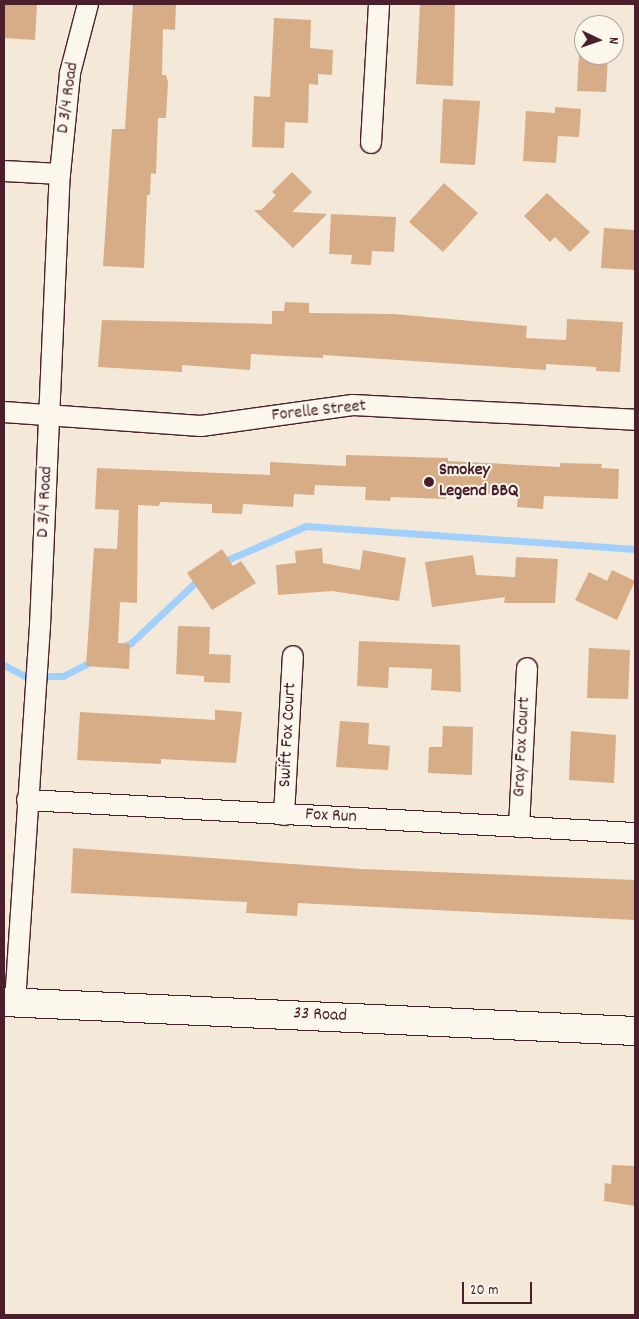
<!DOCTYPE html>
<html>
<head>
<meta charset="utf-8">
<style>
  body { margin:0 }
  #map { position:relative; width:639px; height:1319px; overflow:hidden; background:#f4e8d8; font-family:Dekko,sans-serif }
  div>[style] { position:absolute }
  .stream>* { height:7px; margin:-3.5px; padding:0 3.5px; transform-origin:3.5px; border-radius:3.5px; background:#a2d0fd }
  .building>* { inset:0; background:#d6ad87 }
  .roads { filter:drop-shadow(1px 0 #4a1f2b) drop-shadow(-1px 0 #4a1f2b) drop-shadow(0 1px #4a1f2b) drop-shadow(0 -1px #4a1f2b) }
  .minor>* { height:20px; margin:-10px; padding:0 10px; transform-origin:10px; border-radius:10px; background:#fbf7ec }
  .secondary>* { height:28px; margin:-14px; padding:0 14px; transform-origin:14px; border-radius:14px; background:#fbf7ec }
  .dots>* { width:14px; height:14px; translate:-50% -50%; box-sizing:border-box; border:2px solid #fbf7ec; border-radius:50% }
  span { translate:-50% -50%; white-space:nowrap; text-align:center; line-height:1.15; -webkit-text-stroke:4px #fbf7ec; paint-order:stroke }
  .street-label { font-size:18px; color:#4a1f2b }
  .poi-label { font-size:18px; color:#4a1f2b; font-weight:700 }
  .left { translate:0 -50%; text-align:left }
  .frame { position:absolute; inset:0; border:5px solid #4a1f2b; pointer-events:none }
  .north { position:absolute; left:574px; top:15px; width:50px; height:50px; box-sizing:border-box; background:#fbf7ec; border:1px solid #b4a19f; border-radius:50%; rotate:93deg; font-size:14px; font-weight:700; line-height:20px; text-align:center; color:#4a1f2b }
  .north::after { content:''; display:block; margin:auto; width:18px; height:22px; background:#4a1f2b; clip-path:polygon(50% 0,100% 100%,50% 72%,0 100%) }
  .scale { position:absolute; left:462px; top:1282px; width:70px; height:22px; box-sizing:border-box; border:2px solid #4a1f2b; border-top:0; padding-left:6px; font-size:15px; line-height:18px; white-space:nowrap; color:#4a1f2b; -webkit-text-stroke:4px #fbf7ec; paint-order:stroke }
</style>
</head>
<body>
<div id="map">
  <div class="stream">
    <i style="left:220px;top:563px;width:94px;rotate:-23.3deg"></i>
    <i style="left:306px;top:526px;width:330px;rotate:4deg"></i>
    <i style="left:122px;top:647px;width:10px;rotate:-24deg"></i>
    <i style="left:131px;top:643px;width:95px;rotate:-43.3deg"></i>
    <i style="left:4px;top:665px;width:24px;rotate:28deg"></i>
    <i style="left:25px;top:676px;width:38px"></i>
    <i style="left:63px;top:676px;width:36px;rotate:-27deg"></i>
  </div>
  <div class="building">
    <i style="clip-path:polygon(4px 4px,37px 4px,35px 40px,4px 38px)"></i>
    <i style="clip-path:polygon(133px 4px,176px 4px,175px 30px,163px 29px,162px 75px,166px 75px,168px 82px,166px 118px,158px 118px,156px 174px,151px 173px,150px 195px,147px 195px,144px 268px,103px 266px,112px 129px,125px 129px)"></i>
    <i style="clip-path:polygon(420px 4px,455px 4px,453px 86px,416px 84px)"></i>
    <i style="clip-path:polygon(274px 18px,311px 20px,310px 48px,333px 50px,332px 75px,318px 74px,318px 85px,309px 84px,308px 123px,285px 122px,284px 148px,252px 147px,254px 96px,270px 97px)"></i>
    <i style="clip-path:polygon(579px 55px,608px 55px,606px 92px,577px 91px)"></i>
    <i style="clip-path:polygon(443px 99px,480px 101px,475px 165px,440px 163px)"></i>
    <i style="clip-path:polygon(555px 107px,581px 109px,579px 137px,558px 136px,556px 163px,523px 161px,526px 111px,555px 113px)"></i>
    <i style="clip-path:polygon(292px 172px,312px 192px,292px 212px,327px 214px,293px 248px,254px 210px,261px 210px,276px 195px,272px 192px)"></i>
    <i style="clip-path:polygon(444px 183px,478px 213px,443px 252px,409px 222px)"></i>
    <i style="clip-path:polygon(547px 193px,590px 232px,570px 252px,555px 237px,550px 242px,524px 216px)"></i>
    <i style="clip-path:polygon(331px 214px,396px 217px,394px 252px,372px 251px,371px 265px,351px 264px,352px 255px,329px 254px)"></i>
    <i style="clip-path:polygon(604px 228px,635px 230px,635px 270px,601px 268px)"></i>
    <i style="clip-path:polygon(285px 302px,309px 303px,309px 313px,394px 314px,527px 326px,526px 338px,566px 340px,567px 319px,623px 322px,620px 372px,596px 371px,596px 367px,546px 364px,546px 370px,323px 355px,323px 358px,251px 354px,250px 370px,182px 365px,182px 372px,98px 367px,102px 320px,272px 324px,272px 311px,284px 311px)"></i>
    <i style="clip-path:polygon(346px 455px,448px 458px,448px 461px,560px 467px,560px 463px,602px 464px,601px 468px,619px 469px,618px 499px,544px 496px,543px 509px,517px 507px,518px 495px,446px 492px,446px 499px,391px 497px,390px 501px,365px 500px,366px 487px,315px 485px,314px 495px,294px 494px,293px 507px,243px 504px,242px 514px,212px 513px,212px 504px,160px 502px,159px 506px,138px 505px,137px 603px,120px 602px,118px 643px,130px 644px,129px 669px,86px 666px,94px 548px,117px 549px,119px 510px,95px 509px,97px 468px,270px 475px,270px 462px,346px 466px)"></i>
    <i style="clip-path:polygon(322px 548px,323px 563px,360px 570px,363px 550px,406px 558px,399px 601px,332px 591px,278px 595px,276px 565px,296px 563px,295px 551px)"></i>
    <i style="clip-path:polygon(222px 549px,233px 566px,241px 561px,256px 583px,212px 610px,187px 573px)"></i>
    <i style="clip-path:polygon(473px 555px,476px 575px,515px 577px,516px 557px,558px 559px,555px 603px,504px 603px,505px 597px,432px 607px,425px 562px)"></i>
    <i style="clip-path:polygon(612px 570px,635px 581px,617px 620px,575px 600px,589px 572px,607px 581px)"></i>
    <i style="clip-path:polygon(178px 626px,210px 627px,209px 654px,231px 655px,230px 683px,204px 682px,204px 676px,176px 674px)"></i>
    <i style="clip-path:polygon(359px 641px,460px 645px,461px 692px,431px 690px,432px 669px,389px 667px,388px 688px,357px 686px)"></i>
    <i style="clip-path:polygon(589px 648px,630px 650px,628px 699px,587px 698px)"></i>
    <i style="clip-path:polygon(215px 710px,242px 712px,236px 763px,161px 759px,161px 764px,77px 760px,80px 712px,215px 720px)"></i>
    <i style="clip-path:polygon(340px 721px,369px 723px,368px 744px,390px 746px,388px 770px,336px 767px)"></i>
    <i style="clip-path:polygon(443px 726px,473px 727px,472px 775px,428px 773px,429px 747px,442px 747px)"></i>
    <i style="clip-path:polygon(571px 731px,616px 735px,614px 783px,569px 780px)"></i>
    <i style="clip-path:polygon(73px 848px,362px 869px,635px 880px,635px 920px,298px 903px,297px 916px,246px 913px,247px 902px,71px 893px)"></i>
    <i style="clip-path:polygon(612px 1165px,635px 1166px,635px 1206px,604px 1201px,605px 1183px,611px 1184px)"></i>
  </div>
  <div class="roads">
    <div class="minor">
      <i style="left:371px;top:143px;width:139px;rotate:-86.7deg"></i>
      <i style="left:4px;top:171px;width:56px;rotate:3.1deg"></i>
      <i style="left:4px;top:412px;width:197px;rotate:4.1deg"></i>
      <i style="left:201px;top:426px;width:153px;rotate:-7.9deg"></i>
      <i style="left:353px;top:405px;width:282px;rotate:3deg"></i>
      <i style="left:27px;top:800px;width:609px;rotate:3.11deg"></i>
      <i style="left:284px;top:815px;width:159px;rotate:-86.8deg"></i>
      <i style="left:519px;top:827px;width:159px;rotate:-87.1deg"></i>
      <i style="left:15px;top:1002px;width:377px;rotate:-86.2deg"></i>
      <i style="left:40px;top:626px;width:452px;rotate:-87.5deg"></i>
      <i style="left:60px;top:174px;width:101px;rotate:-84.3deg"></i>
      <i style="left:70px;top:73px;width:71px;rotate:-75.4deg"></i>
    </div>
    <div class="secondary">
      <i style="left:4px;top:1002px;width:632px;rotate:2.63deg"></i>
    </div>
  </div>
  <div class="dots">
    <i style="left:429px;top:482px;background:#4a1f2b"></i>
  </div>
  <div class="street-label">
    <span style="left:69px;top:98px;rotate:-82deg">D 3/4 Road</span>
    <span style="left:319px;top:412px;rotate:-6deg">Forelle Street</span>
    <span style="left:46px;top:502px;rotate:-87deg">D 3/4 Road</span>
    <span style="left:289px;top:735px;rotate:-87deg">Swift Fox Court</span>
    <span style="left:523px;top:747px;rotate:-87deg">Gray Fox Court</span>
    <span style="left:331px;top:817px;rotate:3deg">Fox Run</span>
    <span style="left:320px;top:1016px;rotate:3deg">33 Road</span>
  </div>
  <div class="poi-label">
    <span class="left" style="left:439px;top:482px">Smokey<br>Legend BBQ</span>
  </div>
  <div class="frame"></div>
  <div class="north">N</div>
  <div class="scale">20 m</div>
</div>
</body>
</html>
